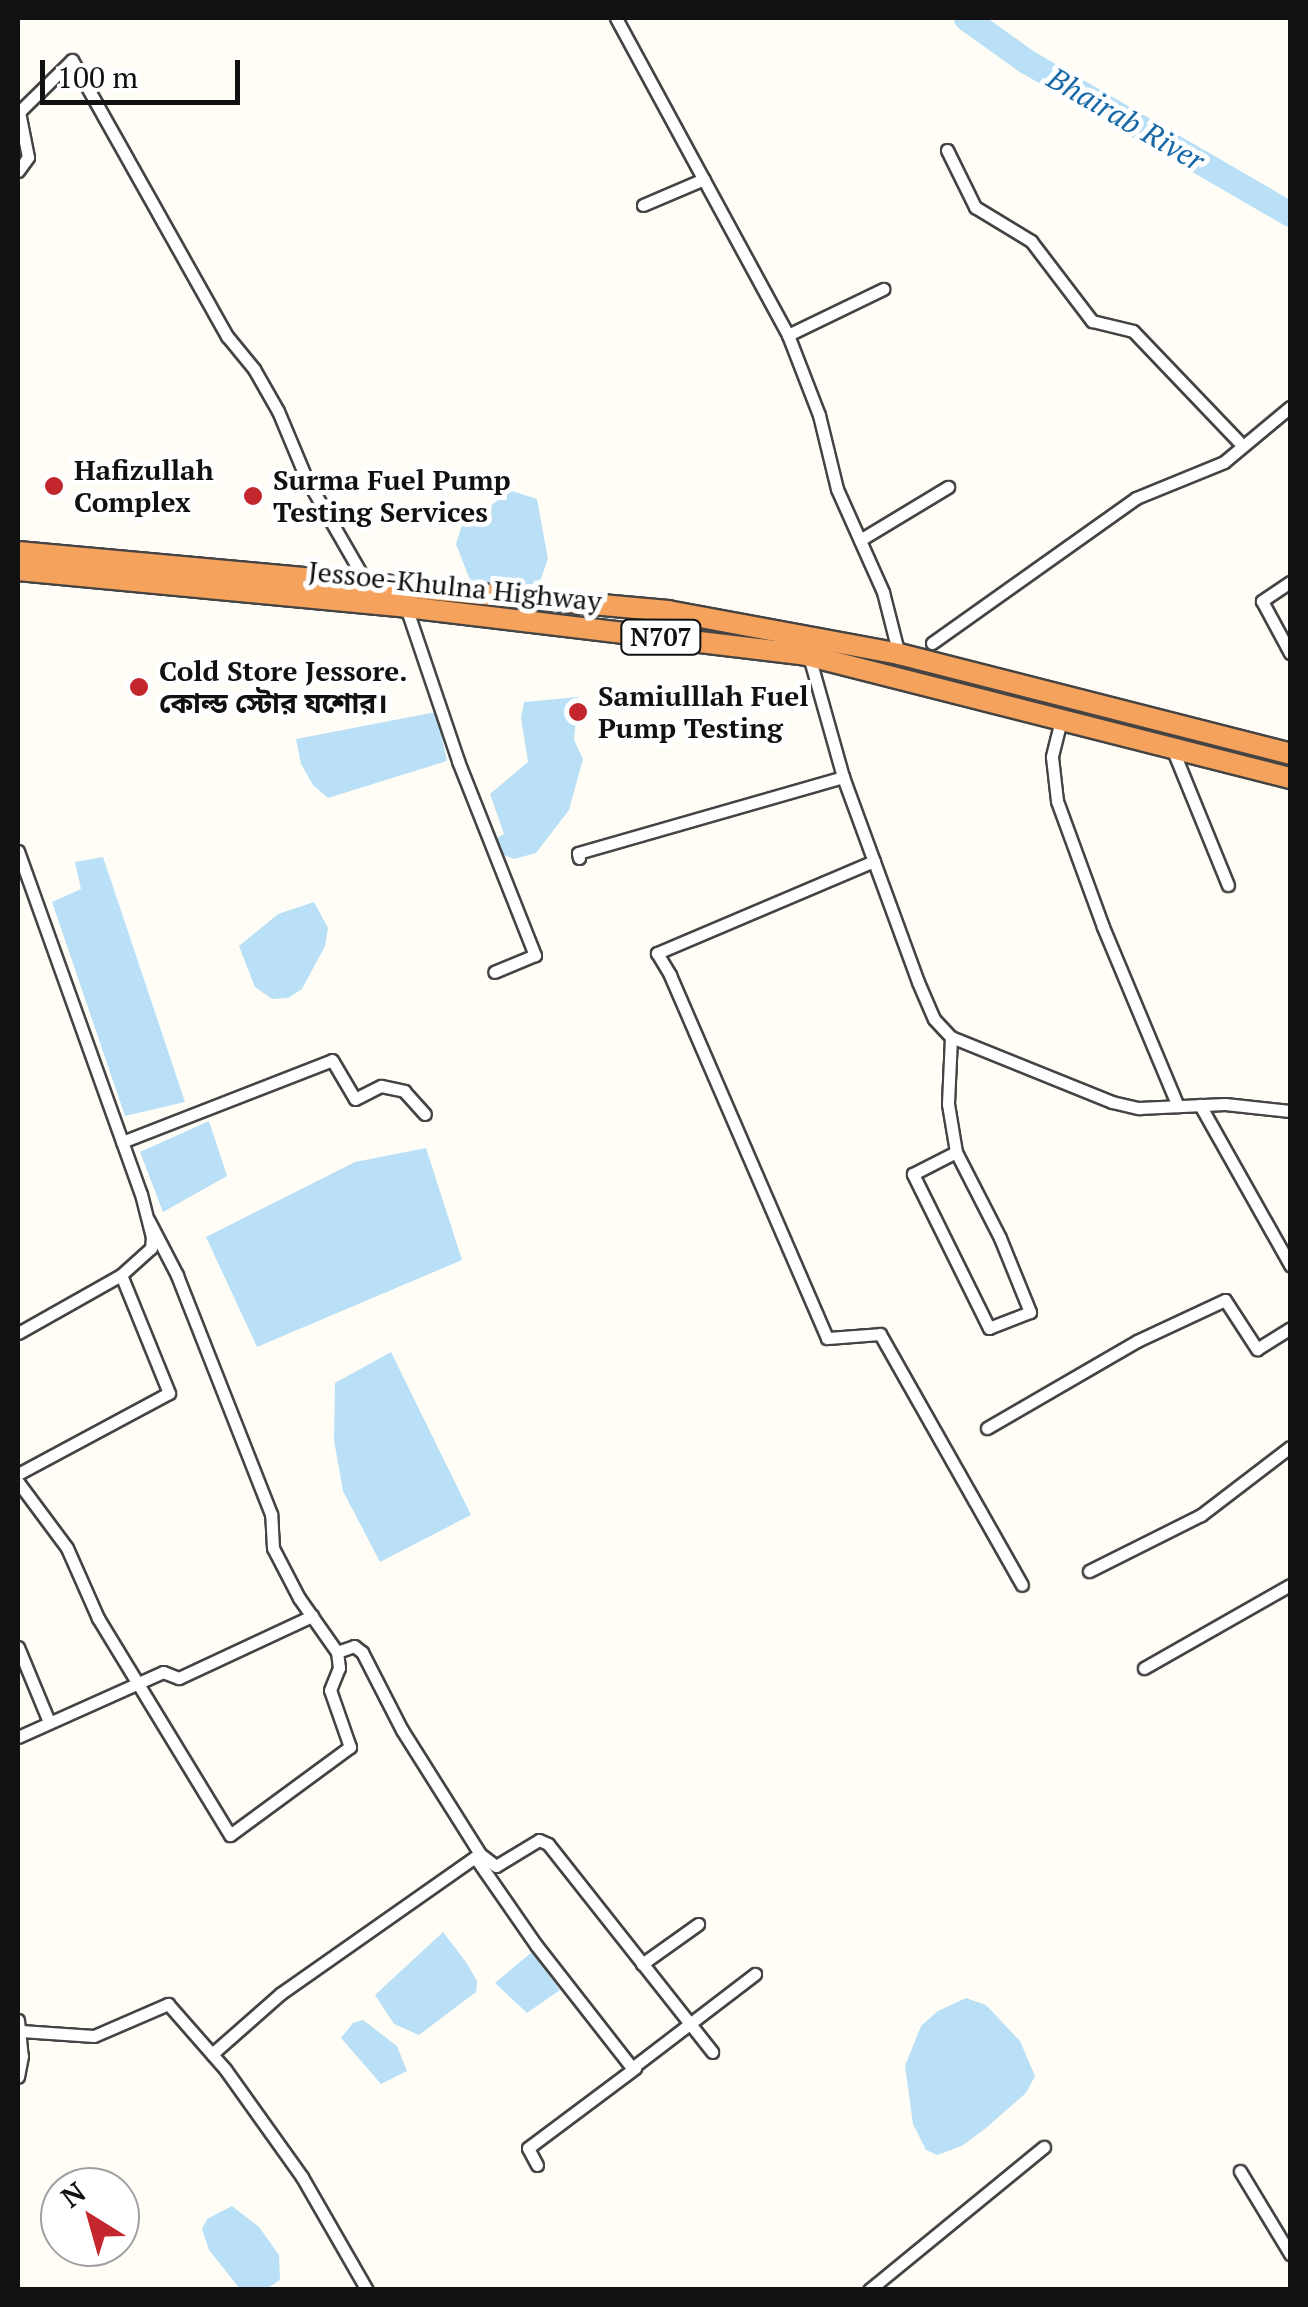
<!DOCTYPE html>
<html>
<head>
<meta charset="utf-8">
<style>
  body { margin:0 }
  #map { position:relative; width:1308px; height:2307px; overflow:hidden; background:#fffdf5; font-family:"PT Serif","Noto Sans Bengali",serif }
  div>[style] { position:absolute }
  .water>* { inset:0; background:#b9e0f7 }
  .river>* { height:25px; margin:-12.5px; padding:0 12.5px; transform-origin:12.5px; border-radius:12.5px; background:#b9e0f7 }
  .roads { filter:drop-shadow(2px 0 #444) drop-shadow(-2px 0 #444) drop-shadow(0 2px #444) drop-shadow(0 -2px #444) }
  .street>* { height:11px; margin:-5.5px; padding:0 5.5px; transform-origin:5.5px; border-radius:5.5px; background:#fff }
  .highway>* { height:20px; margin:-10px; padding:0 10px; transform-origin:10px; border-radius:10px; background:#f5a25d }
  .dots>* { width:28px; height:28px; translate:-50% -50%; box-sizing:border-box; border:5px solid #fff; border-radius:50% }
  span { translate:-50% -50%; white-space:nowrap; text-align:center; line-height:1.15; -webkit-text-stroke:10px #fff; paint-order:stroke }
  .shield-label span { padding:2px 8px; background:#fff; border:2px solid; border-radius:8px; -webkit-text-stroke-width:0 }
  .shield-label { font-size:25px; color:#111; font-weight:700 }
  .poi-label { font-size:28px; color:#111; font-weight:700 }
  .left { translate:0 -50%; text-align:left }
  .street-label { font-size:28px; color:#111 }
  .water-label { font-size:30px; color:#1768a6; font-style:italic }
  .frame { position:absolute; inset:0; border:20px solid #111; pointer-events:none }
  .north { position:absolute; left:40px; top:2167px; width:100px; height:100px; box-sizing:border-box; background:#fff; border:2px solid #a0a0a0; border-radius:50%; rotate:323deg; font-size:28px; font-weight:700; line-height:40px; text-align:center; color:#111 }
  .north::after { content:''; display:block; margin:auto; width:35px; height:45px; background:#c4262e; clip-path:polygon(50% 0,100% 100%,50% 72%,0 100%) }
  .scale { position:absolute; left:40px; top:60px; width:200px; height:45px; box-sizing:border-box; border:5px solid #111; border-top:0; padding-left:12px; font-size:30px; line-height:35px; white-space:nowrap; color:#111; -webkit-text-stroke:8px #fff; paint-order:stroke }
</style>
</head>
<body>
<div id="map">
  <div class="water">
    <i style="clip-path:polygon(512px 491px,537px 499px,548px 559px,539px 584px,472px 585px,456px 544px,462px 525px)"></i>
    <i style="clip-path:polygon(578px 697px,574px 740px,583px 759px,569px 810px,536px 853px,514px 859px,501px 854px,497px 838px,504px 834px,490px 794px,528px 762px,521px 718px,524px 702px)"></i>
    <i style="clip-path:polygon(436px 712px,447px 761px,328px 798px,313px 785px,301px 764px,296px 739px)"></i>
    <i style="clip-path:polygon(103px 857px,185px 1102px,125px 1116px,52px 902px,81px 889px,75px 862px)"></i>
    <i style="clip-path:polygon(314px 902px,328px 928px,325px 946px,302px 989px,288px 998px,272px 999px,255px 987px,239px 946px,278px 914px)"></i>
    <i style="clip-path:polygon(209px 1121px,227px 1176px,163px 1212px,140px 1152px)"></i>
    <i style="clip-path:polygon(426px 1148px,462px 1260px,257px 1347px,206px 1237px,355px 1162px)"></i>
    <i style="clip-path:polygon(391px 1352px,471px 1515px,380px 1562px,343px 1491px,334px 1440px,335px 1383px)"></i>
    <i style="clip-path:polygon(443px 1932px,466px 1962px,477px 1981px,476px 1992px,419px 2035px,394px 2024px,375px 1995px)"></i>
    <i style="clip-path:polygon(532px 1952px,560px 1990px,527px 2013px,495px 1983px)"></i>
    <i style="clip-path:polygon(966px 1998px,986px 2005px,1020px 2041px,1035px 2076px,1026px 2093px,986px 2128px,962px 2146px,937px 2155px,926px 2150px,913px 2124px,905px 2066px,921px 2026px,938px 2011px)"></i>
    <i style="clip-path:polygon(363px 2020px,397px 2046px,407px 2071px,381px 2084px,341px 2038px,353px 2023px)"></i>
    <i style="clip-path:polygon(232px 2206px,259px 2227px,279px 2255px,280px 2280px,269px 2287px,240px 2289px,209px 2250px,202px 2229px,207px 2219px)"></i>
  </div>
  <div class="river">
    <i style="left:966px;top:18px;width:74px;rotate:35.6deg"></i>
    <i style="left:1026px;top:61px;width:305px;rotate:30.1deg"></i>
  </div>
  <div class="roads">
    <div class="street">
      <i style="left:616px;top:18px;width:361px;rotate:61.5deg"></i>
      <i style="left:788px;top:335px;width:86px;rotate:68.8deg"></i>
      <i style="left:819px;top:415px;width:76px;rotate:76.3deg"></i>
      <i style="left:837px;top:489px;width:113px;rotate:65.9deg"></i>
      <i style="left:883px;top:592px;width:65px;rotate:75.7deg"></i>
      <i style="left:18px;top:109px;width:3px;rotate:72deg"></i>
      <i style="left:19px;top:112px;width:74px;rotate:-44.5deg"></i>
      <i style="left:72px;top:60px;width:317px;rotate:60.7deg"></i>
      <i style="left:227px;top:336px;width:43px;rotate:50.7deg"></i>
      <i style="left:254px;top:369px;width:48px;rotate:60.3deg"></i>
      <i style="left:278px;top:411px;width:73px;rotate:67.3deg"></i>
      <i style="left:306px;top:478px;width:120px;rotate:60deg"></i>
      <i style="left:947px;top:150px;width:64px;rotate:63.8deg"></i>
      <i style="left:975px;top:207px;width:66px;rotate:31.3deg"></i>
      <i style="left:1031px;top:241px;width:101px;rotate:52.7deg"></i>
      <i style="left:1092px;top:321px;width:42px;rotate:13.7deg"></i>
      <i style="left:1133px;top:331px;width:152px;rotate:46.3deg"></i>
      <i style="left:18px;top:171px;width:17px;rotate:-54deg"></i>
      <i style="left:28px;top:157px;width:46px;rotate:-101.3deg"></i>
      <i style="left:643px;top:205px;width:66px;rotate:-23.1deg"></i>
      <i style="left:788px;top:335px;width:106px;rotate:-25.8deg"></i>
      <i style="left:860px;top:540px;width:103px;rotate:-31.1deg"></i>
      <i style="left:1290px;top:582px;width:34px;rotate:146deg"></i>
      <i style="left:1262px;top:601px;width:59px;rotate:61.7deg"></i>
      <i style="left:406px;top:607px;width:163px;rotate:71.3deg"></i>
      <i style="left:458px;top:761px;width:209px;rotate:68.4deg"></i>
      <i style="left:535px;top:955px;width:44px;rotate:157.5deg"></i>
      <i style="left:932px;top:643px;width:250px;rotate:-35.4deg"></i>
      <i style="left:1136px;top:498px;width:95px;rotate:-22.2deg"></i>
      <i style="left:1224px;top:462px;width:86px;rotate:-39.8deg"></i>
      <i style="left:809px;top:656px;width:126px;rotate:74.3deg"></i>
      <i style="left:843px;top:777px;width:218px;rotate:69.9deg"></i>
      <i style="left:918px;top:982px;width:40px;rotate:66.6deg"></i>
      <i style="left:934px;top:1019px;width:25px;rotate:47deg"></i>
      <i style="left:951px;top:1037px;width:174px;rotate:22deg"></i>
      <i style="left:1112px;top:1102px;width:28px;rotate:13deg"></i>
      <i style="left:1139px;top:1108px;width:86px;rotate:-2.7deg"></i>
      <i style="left:1225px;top:1104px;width:65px;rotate:6.1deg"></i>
      <i style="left:1061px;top:720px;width:38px;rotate:104deg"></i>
      <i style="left:1052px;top:757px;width:44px;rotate:83.5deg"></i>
      <i style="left:1057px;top:801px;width:134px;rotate:69.9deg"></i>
      <i style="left:1103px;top:927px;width:194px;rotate:67.3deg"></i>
      <i style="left:1172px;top:748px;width:148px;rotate:67.8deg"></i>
      <i style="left:18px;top:851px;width:364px;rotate:70.3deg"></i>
      <i style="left:141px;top:1194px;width:44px;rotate:75.7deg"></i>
      <i style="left:152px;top:1237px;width:11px;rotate:95deg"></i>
      <i style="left:151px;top:1248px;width:40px;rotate:138deg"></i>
      <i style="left:121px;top:1275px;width:118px;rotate:150.6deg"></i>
      <i style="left:579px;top:858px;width:5px;rotate:-101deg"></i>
      <i style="left:578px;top:853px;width:276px;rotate:-16deg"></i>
      <i style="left:874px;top:861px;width:236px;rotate:157deg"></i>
      <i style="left:657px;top:953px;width:26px;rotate:59deg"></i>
      <i style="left:670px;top:975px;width:395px;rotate:66.6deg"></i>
      <i style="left:827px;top:1338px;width:53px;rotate:-4.3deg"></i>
      <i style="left:880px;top:1334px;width:288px;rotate:60.5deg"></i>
      <i style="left:951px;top:1037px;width:67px;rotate:92.6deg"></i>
      <i style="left:948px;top:1104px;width:49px;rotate:80.5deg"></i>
      <i style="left:956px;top:1152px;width:97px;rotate:62.9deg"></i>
      <i style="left:1000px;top:1238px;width:80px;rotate:67.9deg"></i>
      <i style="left:1030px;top:1312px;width:44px;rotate:158.7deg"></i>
      <i style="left:989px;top:1328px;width:172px;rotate:-116.3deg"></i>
      <i style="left:913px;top:1174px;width:48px;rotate:-27.1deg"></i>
      <i style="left:1200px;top:1105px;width:184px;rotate:60.6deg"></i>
      <i style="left:122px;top:1142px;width:225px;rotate:-21.3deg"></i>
      <i style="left:332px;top:1060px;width:45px;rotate:59.5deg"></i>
      <i style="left:355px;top:1099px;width:29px;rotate:-27deg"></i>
      <i style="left:381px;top:1086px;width:24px;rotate:12deg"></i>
      <i style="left:404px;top:1091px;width:31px;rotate:48deg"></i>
      <i style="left:987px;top:1428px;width:173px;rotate:-30.1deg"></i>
      <i style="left:1137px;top:1341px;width:97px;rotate:-25deg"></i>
      <i style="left:1225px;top:1300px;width:59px;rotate:56.9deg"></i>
      <i style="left:1257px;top:1349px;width:39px;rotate:-32deg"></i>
      <i style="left:18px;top:1474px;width:171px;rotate:-28.2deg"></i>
      <i style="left:169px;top:1393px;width:127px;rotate:-112.1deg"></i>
      <i style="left:18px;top:1482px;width:82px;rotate:53.4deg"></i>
      <i style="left:67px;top:1548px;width:77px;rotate:66.1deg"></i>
      <i style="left:98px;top:1618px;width:254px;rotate:58.7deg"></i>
      <i style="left:230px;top:1835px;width:149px;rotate:-36.3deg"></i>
      <i style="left:350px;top:1747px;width:60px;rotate:-109.3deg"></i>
      <i style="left:330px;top:1690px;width:24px;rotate:-68deg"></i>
      <i style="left:339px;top:1668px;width:16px;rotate:-97deg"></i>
      <i style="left:337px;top:1652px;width:66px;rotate:-125.1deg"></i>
      <i style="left:299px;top:1598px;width:56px;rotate:-117.5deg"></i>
      <i style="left:273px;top:1548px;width:34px;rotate:-93deg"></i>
      <i style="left:271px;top:1514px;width:257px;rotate:-111.5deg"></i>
      <i style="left:177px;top:1275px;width:61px;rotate:-117.4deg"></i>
      <i style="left:1089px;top:1571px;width:125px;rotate:-26.6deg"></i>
      <i style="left:1201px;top:1515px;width:112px;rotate:-37.4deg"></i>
      <i style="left:18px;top:1647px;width:81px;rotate:67.5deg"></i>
      <i style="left:337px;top:1652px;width:18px;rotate:-19deg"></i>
      <i style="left:354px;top:1646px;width:10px;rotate:37deg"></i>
      <i style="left:362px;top:1652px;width:88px;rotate:62.9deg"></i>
      <i style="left:402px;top:1730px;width:146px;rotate:57.8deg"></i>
      <i style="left:480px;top:1854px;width:20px;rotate:37deg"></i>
      <i style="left:496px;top:1866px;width:50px;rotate:-31.2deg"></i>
      <i style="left:539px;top:1840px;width:10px;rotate:24deg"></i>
      <i style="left:548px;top:1844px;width:265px;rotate:51.7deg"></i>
      <i style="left:1144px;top:1668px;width:168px;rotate:-29.6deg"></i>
      <i style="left:18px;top:1737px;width:159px;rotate:-24.1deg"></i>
      <i style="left:163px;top:1672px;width:17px;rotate:21deg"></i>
      <i style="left:179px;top:1678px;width:147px;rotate:-25deg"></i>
      <i style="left:642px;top:1964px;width:69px;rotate:-35.5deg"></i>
      <i style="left:18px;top:2020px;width:36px;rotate:84deg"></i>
      <i style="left:22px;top:2056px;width:21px;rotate:101deg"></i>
      <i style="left:21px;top:2031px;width:73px;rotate:3.9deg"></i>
      <i style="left:94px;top:2036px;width:81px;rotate:-23.4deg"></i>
      <i style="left:168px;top:2004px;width:86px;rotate:48.8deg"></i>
      <i style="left:225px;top:2069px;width:133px;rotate:54.5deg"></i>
      <i style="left:302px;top:2177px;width:130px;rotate:60.1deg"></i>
      <i style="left:212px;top:2054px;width:91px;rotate:-41.4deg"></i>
      <i style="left:280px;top:1994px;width:238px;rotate:-35.1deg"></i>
      <i style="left:475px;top:1857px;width:107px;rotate:55.3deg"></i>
      <i style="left:536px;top:1945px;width:156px;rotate:52deg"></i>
      <i style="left:632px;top:2068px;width:155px;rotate:-37.4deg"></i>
      <i style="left:537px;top:2165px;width:19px;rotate:-118deg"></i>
      <i style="left:528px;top:2148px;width:134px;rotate:-36.8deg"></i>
      <i style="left:1240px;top:2171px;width:97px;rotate:58.9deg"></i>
      <i style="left:869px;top:2290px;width:226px;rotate:-39.3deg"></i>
    </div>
    <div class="highway">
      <i style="left:18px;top:552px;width:653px;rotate:5.19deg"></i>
      <i style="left:668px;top:611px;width:235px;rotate:10.5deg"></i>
      <i style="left:899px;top:654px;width:404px;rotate:14.3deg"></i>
      <i style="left:18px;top:570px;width:390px;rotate:5.4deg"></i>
      <i style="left:406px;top:607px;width:399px;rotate:6.8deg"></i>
      <i style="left:802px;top:654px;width:504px;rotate:14.26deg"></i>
    </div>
  </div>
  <div class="dots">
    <i style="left:54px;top:486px;background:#c4262e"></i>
    <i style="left:253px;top:496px;background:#c4262e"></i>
    <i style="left:139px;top:687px;background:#c4262e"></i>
    <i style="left:578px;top:712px;background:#c4262e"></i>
  </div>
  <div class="shield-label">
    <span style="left:661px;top:637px">N707</span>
  </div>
  <div class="poi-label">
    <span class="left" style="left:74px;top:486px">Hafizullah<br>Complex</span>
    <span class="left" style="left:273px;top:496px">Surma Fuel Pump<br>Testing Services</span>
    <span class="left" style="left:159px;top:687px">Cold Store Jessore.<br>কোল্ড স্টোর যশোর।</span>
    <span class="left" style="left:598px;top:712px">Samiulllah Fuel<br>Pump Testing</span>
  </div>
  <div class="street-label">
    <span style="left:455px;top:586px;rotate:6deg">Jessoe-Khulna Highway</span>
  </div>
  <div class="water-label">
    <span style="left:1126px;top:119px;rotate:30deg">Bhairab River</span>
  </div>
  <div class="frame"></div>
  <div class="north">N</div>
  <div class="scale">100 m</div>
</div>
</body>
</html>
